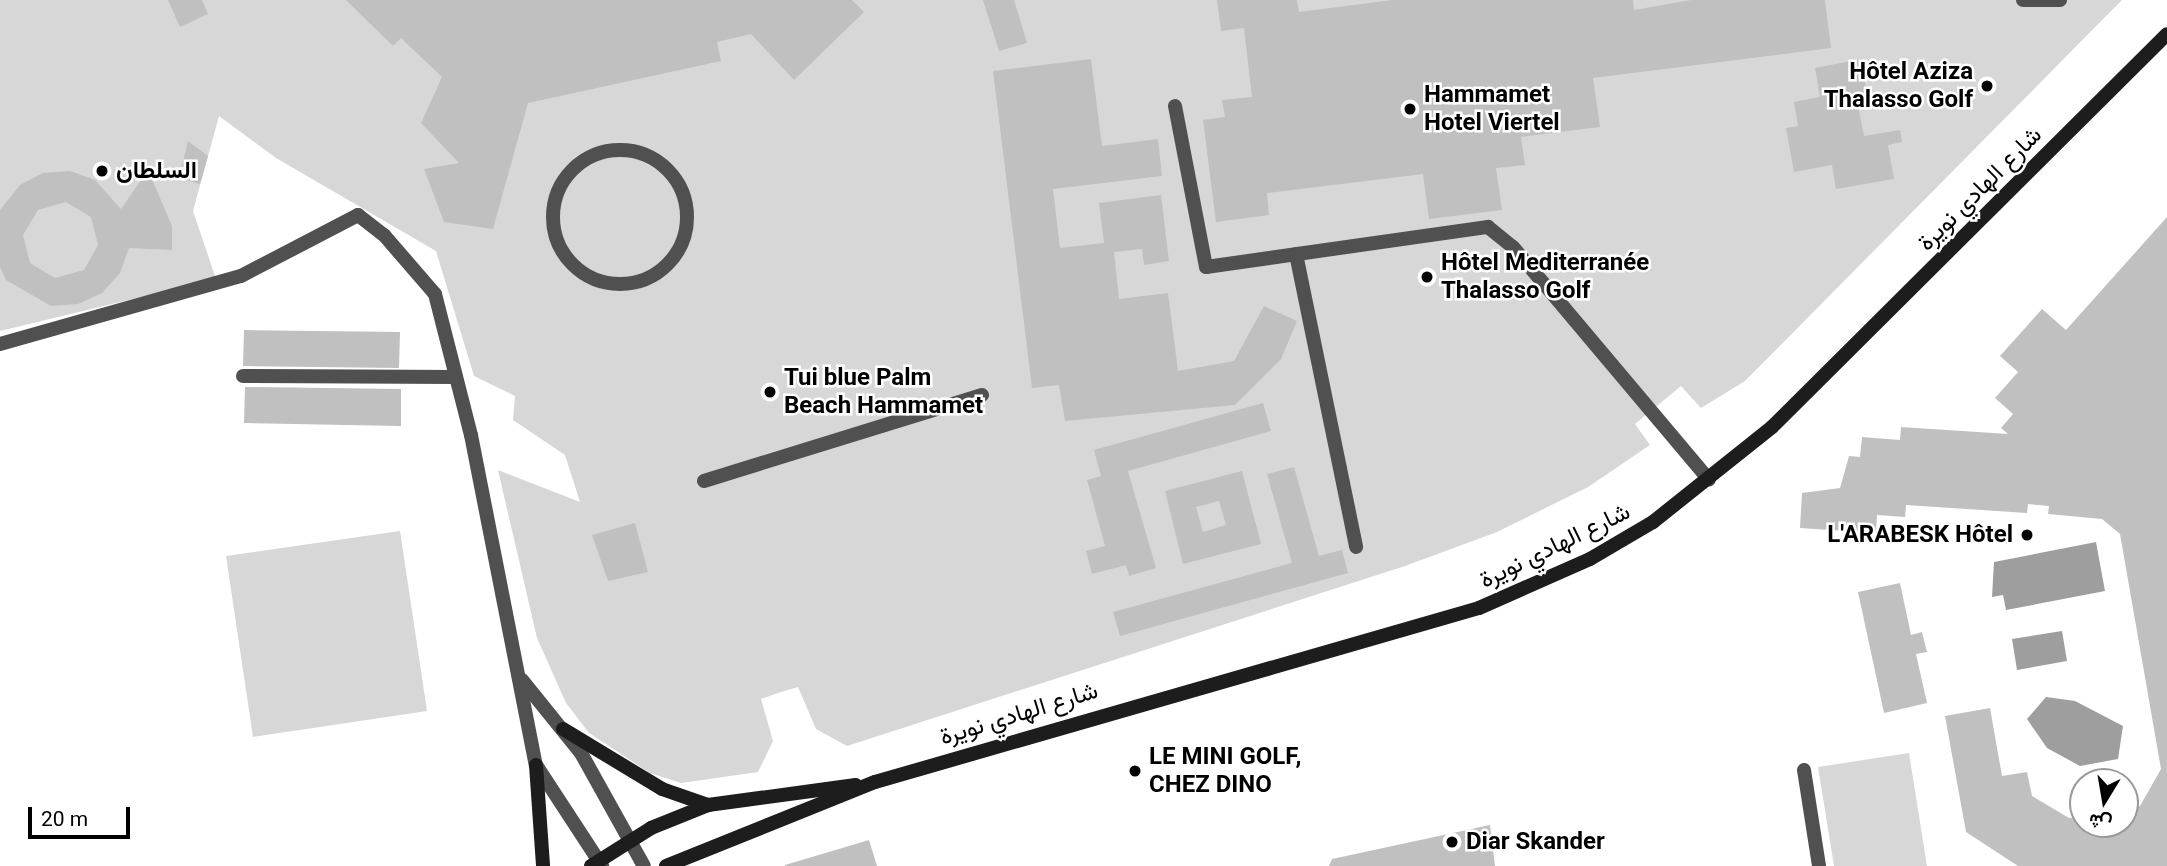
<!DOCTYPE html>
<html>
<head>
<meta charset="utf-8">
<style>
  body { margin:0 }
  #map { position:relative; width:2167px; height:866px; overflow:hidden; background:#fff; font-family:Roboto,Vazirmatn,sans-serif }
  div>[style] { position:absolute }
  .green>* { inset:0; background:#d7d7d7 }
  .water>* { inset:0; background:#9e9e9e }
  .building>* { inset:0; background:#c0c0c0 }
  .lane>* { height:14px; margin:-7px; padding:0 7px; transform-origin:7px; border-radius:7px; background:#505050 }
  .lane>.ring { margin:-7px; padding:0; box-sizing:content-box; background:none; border:14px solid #505050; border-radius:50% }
  .street>* { height:14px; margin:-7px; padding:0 7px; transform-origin:7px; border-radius:7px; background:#505050 }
  .secondary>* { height:14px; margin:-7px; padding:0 7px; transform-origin:7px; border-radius:7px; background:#1d1d1d }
  .dots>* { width:19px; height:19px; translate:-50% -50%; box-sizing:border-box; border:4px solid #fff; border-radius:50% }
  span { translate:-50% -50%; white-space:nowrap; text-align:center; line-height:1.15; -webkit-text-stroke:5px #fff; paint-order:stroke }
  .poi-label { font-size:24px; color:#000; font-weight:700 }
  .right { translate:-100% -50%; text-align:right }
  .left { translate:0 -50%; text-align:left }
  .street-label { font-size:24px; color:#000 }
  .north { position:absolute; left:2069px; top:768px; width:70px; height:70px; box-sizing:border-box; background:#fff; border:2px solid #999; border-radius:50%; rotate:191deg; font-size:19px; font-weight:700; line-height:28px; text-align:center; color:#000 }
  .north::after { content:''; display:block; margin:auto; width:24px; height:32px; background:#000; clip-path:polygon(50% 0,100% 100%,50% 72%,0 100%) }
  .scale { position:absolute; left:28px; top:807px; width:102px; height:32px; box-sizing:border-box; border:4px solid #000; border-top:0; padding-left:9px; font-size:21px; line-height:24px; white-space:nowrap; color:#000; -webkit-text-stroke:5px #fff; paint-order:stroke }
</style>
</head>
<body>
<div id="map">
  <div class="green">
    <i style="clip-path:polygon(0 0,2122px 0,1745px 381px,1701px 408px,1681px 386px,1635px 424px,1650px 445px,1588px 487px,1497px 532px,1405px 566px,847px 746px,816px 729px,798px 687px,778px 693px,761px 699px,773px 741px,758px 772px,681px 783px,650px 773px,589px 733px,566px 703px,537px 638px,498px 470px,580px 502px,565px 455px,513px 420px,515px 396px,474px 376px,436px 251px,276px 158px,219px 116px,193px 211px,216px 279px,0 331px)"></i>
    <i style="clip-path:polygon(400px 531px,427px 711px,253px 737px,226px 556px)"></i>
    <i style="clip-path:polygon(1909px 753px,1927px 866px,1834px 866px,1818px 767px)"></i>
  </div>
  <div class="water">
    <i style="clip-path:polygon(2096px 542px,2105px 591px,2006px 610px,2003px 595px,1992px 597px,1994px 562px)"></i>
    <i style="clip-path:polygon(2062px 631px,2067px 661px,2017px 670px,2012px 639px)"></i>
    <i style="clip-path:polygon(2046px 697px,2075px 701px,2123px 726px,2118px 759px,2080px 766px,2047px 748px,2027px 719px)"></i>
  </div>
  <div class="building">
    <i style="clip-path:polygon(168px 0,202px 0,208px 14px,180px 27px)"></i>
    <i style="clip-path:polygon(346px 0,852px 0,864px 12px,794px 80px,751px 34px,717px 42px,721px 61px,528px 103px,493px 229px,444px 222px,424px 169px,459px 163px,421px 123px,442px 77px,401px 38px,393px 46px)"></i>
    <i style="clip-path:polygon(983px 0,1014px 0,1027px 43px,999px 51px)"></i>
    <i style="clip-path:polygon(1217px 0,1297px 0,1299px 12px,1393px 0,1633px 0,1634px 10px,1691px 0,1825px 0,1831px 48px,1593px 78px,1600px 127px,1521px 137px,1525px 165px,1496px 168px,1502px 210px,1429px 219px,1423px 174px,1267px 193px,1269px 215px,1216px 222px,1203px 120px,1225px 117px,1222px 100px,1252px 97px,1244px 28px,1221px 31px)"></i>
    <i style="clip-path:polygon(1091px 59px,1102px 146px,1158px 139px,1162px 176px,1053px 189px,1060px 248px,1104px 243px,1099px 203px,1161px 195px,1169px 261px,1144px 265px,1142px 249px,1114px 252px,1119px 299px,1168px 293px,1178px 371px,1234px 361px,1264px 306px,1297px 321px,1281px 359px,1235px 405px,1065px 421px,1059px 385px,1032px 388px,993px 71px)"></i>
    <i style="clip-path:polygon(1861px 59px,1867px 94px,1856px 96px,1864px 136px,1900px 130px,1902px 142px,1888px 145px,1894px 179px,1836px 189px,1832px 165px,1794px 172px,1786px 128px,1798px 126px,1794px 102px,1820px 97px,1815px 68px)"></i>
    <i style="clip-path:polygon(188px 141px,208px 156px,200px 184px,179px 178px)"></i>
    <i style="clip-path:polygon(evenodd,148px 170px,172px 226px,172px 250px,129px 248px,120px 273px,102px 293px,78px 304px,51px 306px,6px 280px,0 267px,0 210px,20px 185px,43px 173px,70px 171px,95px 180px,121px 209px,148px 170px,66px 202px,91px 217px,98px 245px,84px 270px,55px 278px,30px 263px,23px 235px,38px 210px,66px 202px)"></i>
    <i style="clip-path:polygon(2167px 217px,2167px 866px,2018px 866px,1966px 832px,1945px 716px,1990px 708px,2002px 776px,2027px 772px,2032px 796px,2069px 818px,2083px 816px,2083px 824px,2125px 824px,2125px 809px,2140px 806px,2161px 769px,2120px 534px,2102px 519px,2048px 514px,2049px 506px,2028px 504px,2027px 513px,1906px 505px,1905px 517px,1877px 515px,1876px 533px,1800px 528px,1802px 493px,1840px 488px,1849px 456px,1860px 457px,1862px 437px,1900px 440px,1901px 427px,2008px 434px,2001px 428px,2013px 414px,1995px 398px,2018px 372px,2000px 356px,2042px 309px,2066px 330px)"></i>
    <i style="clip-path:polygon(244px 330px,400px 332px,399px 368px,243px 366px)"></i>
    <i style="clip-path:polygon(245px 387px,401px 389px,401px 426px,244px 423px)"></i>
    <i style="clip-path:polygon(1263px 403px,1271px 431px,1128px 471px,1156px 568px,1129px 576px,1126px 565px,1092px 574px,1086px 551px,1105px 546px,1087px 480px,1101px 476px,1094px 450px)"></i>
    <i style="clip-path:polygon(1294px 467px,1319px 556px,1342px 550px,1348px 573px,1120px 636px,1113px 612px,1292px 563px,1267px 474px)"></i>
    <i style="clip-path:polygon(evenodd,1242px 471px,1261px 544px,1183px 564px,1165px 491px,1242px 471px,1219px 501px,1226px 525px,1203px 532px,1196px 507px,1219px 501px)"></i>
    <i style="clip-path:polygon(635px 523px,648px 572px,608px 581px,592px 535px)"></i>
    <i style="clip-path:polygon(1900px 583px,1911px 635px,1922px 632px,1927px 652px,1916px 654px,1927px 703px,1884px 713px,1858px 592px)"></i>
    <i style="clip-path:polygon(1490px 825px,1495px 866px,1329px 866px,1332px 859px)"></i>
    <i style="clip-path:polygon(869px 840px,877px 866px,785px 866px,785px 865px)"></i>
  </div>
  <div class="lane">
    <i style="left:2023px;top:0;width:37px"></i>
    <i style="left:1175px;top:106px;width:164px;rotate:79.1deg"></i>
    <i style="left:1206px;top:267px;width:285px;rotate:-8.1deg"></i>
    <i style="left:1488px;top:227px;width:32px;rotate:39deg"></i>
    <i style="left:1513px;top:247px;width:304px;rotate:49.9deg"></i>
    <i class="ring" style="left:553px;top:150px;width:120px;height:120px"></i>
    <i style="left:1296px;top:254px;width:299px;rotate:78.4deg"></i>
    <i style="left:243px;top:376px;width:213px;rotate:0.3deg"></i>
    <i style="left:704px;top:481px;width:291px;rotate:-17.2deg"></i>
  </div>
  <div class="street">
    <i style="left:0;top:344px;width:250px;rotate:-15.8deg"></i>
    <i style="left:241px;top:276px;width:132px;rotate:-27.5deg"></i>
    <i style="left:358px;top:215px;width:33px;rotate:38deg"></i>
    <i style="left:384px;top:235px;width:78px;rotate:49.2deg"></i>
    <i style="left:435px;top:294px;width:146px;rotate:75.7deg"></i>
    <i style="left:471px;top:435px;width:336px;rotate:78.9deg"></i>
    <i style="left:536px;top:765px;width:121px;rotate:56.8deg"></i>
    <i style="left:522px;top:680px;width:94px;rotate:51.1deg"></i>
    <i style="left:581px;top:753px;width:129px;rotate:60.9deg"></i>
    <i style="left:1804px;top:770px;width:97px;rotate:81.1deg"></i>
  </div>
  <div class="secondary">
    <i style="left:563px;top:729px;width:116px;rotate:31.2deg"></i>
    <i style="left:662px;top:789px;width:49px;rotate:19.2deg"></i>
    <i style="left:536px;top:765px;width:101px;rotate:86deg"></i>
    <i style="left:591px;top:866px;width:71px;rotate:-32.3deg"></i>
    <i style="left:651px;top:828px;width:61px;rotate:-22deg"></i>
    <i style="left:708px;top:805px;width:149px;rotate:-7.7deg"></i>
    <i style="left:666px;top:866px;width:225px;rotate:-21.9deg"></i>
    <i style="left:875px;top:782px;width:629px;rotate:-16.07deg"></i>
    <i style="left:1479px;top:608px;width:121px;rotate:-23.8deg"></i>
    <i style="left:1590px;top:559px;width:73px;rotate:-30.4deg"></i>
    <i style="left:1653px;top:522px;width:152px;rotate:-38.6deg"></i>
    <i style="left:1772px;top:427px;width:557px;rotate:-44.85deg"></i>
  </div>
  <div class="dots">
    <i style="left:1987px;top:86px;background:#000"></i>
    <i style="left:1410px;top:109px;background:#000"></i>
    <i style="left:102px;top:171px;background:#000"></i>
    <i style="left:1427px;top:277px;background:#000"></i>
    <i style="left:770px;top:392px;background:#000"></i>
    <i style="left:2027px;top:535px;background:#000"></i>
    <i style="left:1135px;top:771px;background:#000"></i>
    <i style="left:1452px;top:842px;background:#000"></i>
  </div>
  <div class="poi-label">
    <span class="right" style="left:1973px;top:86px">Hôtel Aziza<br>Thalasso Golf</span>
    <span class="left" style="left:1424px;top:109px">Hammamet<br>Hotel Viertel</span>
    <span class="left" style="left:116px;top:171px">السلطان</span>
    <span class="left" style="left:1441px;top:277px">Hôtel Mediterranée<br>Thalasso Golf</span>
    <span class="left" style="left:784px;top:392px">Tui blue Palm<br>Beach Hammamet</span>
    <span class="right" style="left:2013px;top:535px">L'ARABESK Hôtel</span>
    <span class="left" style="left:1149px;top:771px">LE MINI GOLF,<br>CHEZ DINO</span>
    <span class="left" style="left:1466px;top:842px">Diar Skander</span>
  </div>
  <div class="street-label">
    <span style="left:1980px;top:189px;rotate:-45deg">شارع الهادي نويرة</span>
    <span style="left:1555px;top:546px;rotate:-26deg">شارع الهادي نويرة</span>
    <span style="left:1019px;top:714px;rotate:-17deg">شارع الهادي نويرة</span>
  </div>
  <div class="north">ش</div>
  <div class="scale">20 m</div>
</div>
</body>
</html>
